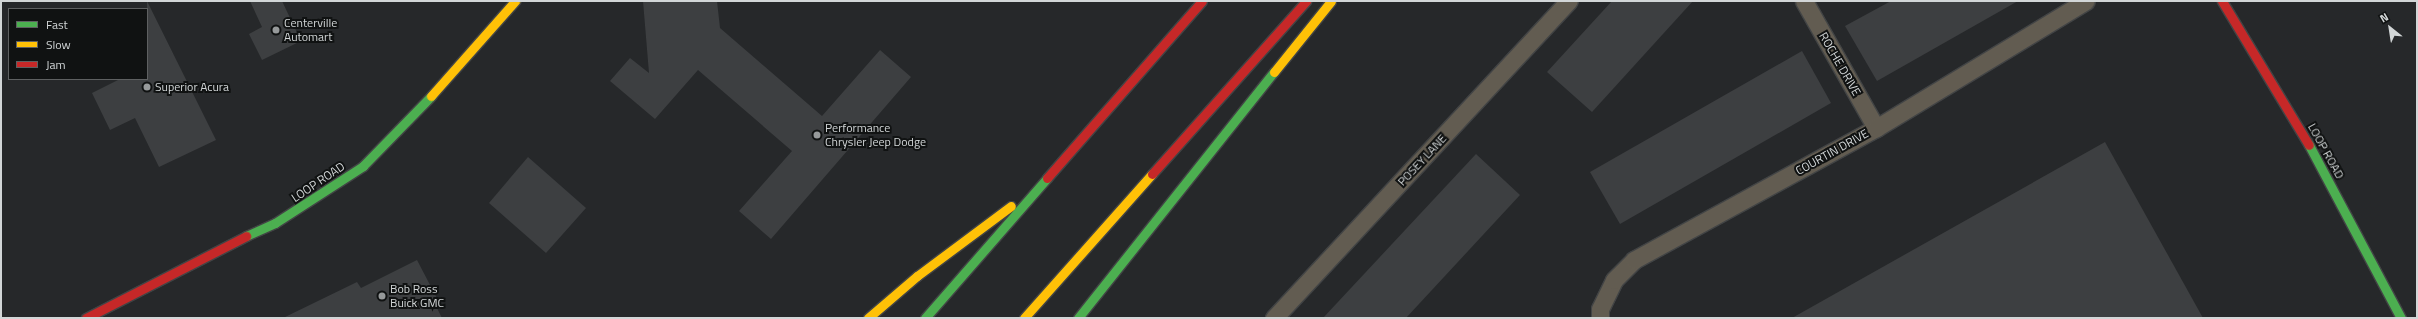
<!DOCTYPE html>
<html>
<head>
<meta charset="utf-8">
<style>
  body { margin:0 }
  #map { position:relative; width:2418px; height:319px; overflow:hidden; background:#26282a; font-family:"Titillium Web",sans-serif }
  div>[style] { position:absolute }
  .building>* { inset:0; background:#3d3f41 }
  .roads { filter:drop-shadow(1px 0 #424445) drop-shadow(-1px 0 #424445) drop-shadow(0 1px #424445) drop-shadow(0 -1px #424445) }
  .street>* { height:17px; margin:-8.5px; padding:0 8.5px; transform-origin:8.5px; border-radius:8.5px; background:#625c51 }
  .fast>* { height:9px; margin:-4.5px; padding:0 4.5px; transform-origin:4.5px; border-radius:4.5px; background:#4caf50 }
  .slow>* { height:9px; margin:-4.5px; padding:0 4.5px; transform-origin:4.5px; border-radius:4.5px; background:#ffc107 }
  .jam>* { height:9px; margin:-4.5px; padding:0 4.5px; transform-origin:4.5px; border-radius:4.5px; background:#c62828 }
  .dots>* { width:11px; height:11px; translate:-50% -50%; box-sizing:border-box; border:2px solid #101212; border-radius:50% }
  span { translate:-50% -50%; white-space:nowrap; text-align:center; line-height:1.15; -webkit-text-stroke:4px #101212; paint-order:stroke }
  .poi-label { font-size:12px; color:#d2d6d7 }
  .left { translate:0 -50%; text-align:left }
  .street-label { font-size:12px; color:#d2d6d7 }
  .frame { position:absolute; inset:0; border:2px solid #d2d6d7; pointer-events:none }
  .legend { position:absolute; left:8px; top:8px; width:140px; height:72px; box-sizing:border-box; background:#101212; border:1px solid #5e6061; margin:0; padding:5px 7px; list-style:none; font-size:12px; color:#d2d6d7 }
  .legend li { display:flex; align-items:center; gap:8px; height:20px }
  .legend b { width:20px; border:1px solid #5e6061 }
  .north { position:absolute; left:2370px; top:8px; width:40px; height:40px; -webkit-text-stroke:3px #101212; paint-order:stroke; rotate:330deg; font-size:11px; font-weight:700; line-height:16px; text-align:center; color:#d2d6d7 }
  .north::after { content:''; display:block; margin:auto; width:14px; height:18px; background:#d2d6d7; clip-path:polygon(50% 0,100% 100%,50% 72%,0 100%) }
</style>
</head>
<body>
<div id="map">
  <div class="building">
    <i style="clip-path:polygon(147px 1px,216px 140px,159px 167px,135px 118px,110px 130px,92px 93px,120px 79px,147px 79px)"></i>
    <i style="clip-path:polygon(250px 1px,282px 1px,301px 41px,262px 60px,249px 34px,262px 27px)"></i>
    <i style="clip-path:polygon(643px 1px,717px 1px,720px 28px,822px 116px,880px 50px,911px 77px,771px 239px,739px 211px,792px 151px,698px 70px,655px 119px,610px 81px,630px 58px,649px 73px)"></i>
    <i style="clip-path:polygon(1612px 1px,1693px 1px,1592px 112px,1547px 72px)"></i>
    <i style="clip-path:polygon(1891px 1px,2018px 1px,1877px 81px,1845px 26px)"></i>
    <i style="clip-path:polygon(1802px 51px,1831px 103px,1620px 224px,1590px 172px)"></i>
    <i style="clip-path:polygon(2105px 142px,2203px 318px,1792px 318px)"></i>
    <i style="clip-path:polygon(1476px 154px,1520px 195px,1406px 318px,1323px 318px)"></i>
    <i style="clip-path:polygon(528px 157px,586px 208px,546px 253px,489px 203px)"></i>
    <i style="clip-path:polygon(417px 260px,440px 304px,436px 306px,442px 318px,283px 318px,357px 282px,361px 288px)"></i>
  </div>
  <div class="roads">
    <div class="street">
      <i style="left:1804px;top:1px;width:146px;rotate:60.4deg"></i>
      <i style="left:1274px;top:318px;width:433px;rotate:-47.1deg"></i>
      <i style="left:1600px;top:318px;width:9px;rotate:-90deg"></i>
      <i style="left:1600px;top:309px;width:32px;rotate:-64deg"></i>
      <i style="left:1614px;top:280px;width:28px;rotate:-45deg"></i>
      <i style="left:1634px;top:260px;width:276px;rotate:-28.6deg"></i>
      <i style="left:1876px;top:128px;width:245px;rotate:-31.2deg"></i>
    </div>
    <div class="fast">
      <i style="left:2309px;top:145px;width:196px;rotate:62deg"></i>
      <i style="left:246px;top:236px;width:32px;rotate:-24deg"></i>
      <i style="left:275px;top:223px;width:105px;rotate:-32.9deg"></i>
      <i style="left:363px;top:166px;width:98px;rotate:-45.8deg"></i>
      <i style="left:925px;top:318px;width:186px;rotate:-48.9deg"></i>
      <i style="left:1078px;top:318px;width:315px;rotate:-51.5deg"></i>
    </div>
    <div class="slow">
      <i style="left:1274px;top:72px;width:91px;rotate:-51.2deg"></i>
      <i style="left:431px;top:96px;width:127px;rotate:-48.5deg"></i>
      <i style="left:868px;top:318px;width:65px;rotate:-40.6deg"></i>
      <i style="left:917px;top:276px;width:117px;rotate:-36.7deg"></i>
      <i style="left:1024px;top:318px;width:193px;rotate:-48.4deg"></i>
    </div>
    <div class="jam">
      <i style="left:2222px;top:1px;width:168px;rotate:58.9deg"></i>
      <i style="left:1152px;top:174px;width:232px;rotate:-48.3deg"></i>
      <i style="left:1047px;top:178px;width:235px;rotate:-48.8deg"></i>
      <i style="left:86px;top:318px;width:180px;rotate:-27.1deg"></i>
    </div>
  </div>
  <div class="dots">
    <i style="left:276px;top:30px;background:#96999a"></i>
    <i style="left:147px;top:87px;background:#96999a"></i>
    <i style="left:817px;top:135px;background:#96999a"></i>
    <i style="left:382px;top:296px;background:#96999a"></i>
  </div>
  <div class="poi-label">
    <span class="left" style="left:284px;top:30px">Centerville<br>Automart</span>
    <span class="left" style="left:155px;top:87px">Superior Acura</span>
    <span class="left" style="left:825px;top:135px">Performance<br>Chrysler Jeep Dodge</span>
    <span class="left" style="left:390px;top:296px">Bob Ross<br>Buick GMC</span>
  </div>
  <div class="street-label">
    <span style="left:1840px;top:64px;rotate:60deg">ROCHE DRIVE</span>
    <span style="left:2326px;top:151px;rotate:61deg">LOOP ROAD</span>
    <span style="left:1832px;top:152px;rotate:-29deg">COURTIN DRIVE</span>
    <span style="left:1422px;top:160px;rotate:-47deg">POSEY LANE</span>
    <span style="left:318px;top:182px;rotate:-34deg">LOOP ROAD</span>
  </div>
  <div class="frame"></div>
  <ul class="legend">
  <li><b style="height:5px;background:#4caf50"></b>Fast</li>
  <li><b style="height:5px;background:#ffc107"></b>Slow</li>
  <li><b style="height:5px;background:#c62828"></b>Jam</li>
  </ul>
  <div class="north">N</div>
</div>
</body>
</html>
